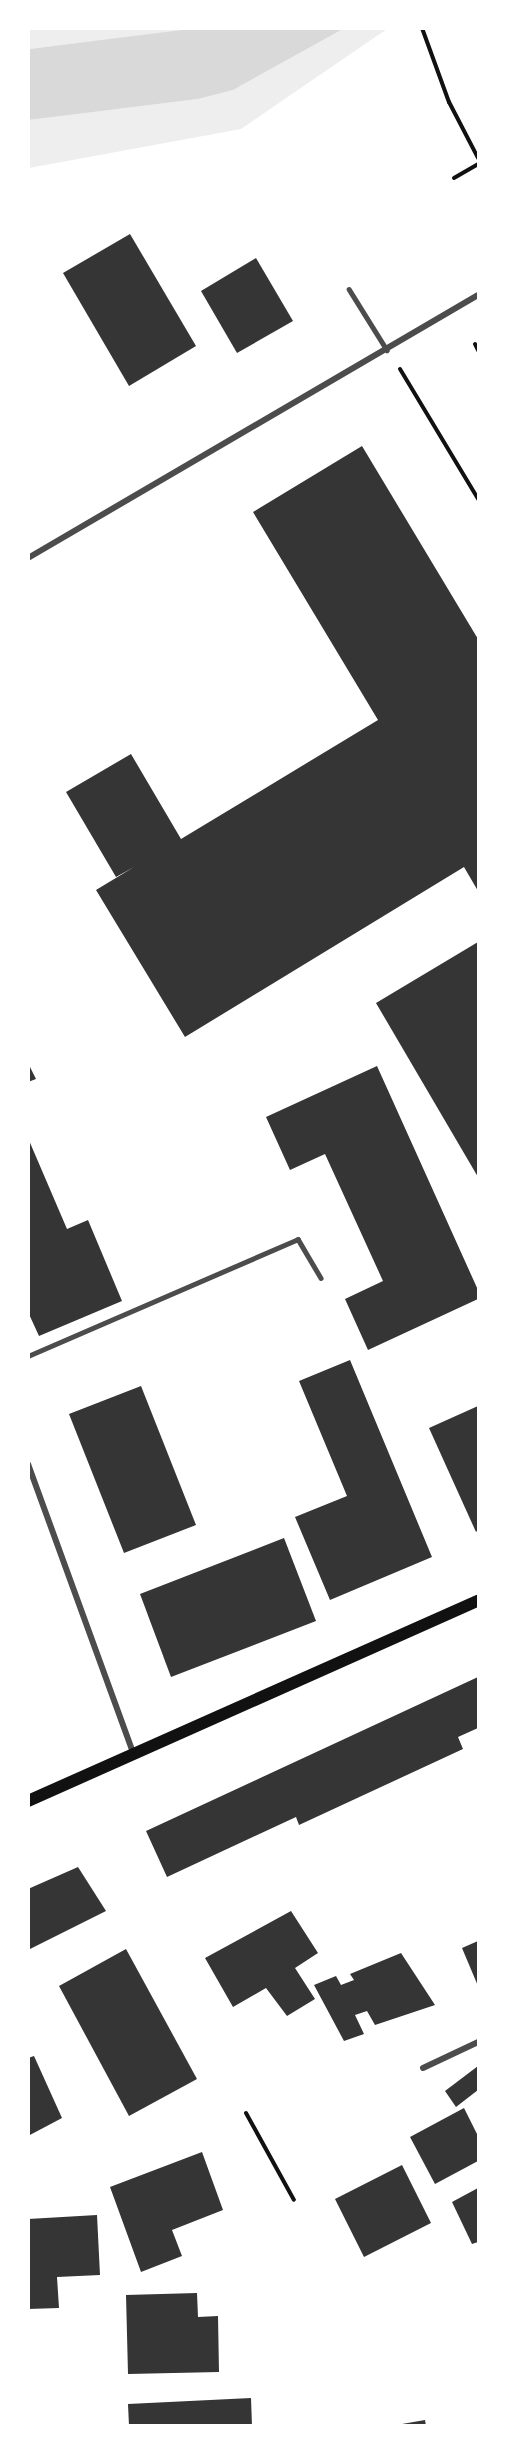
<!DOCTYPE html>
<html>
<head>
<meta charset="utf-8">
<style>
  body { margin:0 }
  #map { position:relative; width:507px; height:2454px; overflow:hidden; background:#fff; font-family:"IBM Plex Sans",sans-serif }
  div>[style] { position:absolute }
  .green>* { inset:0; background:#eee }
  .water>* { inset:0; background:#d9d9d9 }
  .building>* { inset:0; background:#353535 }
  .path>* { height:4px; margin:-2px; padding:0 2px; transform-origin:2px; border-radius:2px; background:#111 }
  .service>* { height:4.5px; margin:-2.25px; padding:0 2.25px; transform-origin:2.25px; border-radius:2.25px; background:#4c4c4c }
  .minor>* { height:6px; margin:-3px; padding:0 3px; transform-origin:3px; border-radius:3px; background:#4c4c4c }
  .secondary>* { height:12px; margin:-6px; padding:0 6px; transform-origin:6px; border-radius:6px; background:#111 }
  span { translate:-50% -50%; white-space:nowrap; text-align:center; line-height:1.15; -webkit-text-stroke:4.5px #fff; paint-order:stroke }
  .frame { position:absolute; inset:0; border:30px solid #fff; pointer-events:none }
</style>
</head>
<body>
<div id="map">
  <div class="green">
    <i style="clip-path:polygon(29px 29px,198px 29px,29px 49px)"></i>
    <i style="clip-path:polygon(343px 29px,387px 29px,241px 129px,29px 168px,29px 120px,198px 99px,233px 90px)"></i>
  </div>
  <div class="water">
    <i style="clip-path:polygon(198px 28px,343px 29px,233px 90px,198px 99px,29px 120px,29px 49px)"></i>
  </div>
  <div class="building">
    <i style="clip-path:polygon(130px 234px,196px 346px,129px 386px,63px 273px)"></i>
    <i style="clip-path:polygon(256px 258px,293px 321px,237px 353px,201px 291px)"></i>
    <i style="clip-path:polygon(362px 446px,478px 639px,478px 891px,464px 867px,185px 1037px,96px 890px,134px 867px,116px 877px,66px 792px,131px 754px,181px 839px,378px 720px,253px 512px)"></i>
    <i style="clip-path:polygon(478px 942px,478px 1177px,376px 1003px)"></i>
    <i style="clip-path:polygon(28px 1063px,36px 1079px,28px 1082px)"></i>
    <i style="clip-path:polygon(377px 1066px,478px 1290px,478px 1299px,368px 1350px,345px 1299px,383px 1281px,325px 1154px,290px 1170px,266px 1117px)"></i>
    <i style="clip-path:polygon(28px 1138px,67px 1229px,88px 1220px,122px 1301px,39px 1336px,28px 1312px)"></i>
    <i style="clip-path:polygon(350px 1360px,432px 1557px,330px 1600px,295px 1517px,347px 1496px,299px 1381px)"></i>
    <i style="clip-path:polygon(141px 1386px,196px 1525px,124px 1553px,69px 1414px)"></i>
    <i style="clip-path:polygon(478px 1406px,478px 1530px,476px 1532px,429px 1428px)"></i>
    <i style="clip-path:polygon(284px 1538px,316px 1621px,171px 1677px,140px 1594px)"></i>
    <i style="clip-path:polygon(478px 1677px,478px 1728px,458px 1737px,463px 1749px,299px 1825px,296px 1817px,167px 1877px,146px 1831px)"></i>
    <i style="clip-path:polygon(78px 1867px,106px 1911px,28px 1950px,28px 1889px)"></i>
    <i style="clip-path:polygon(291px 1911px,318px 1953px,295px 1968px,315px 1999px,287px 2016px,266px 1988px,233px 2007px,205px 1958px)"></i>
    <i style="clip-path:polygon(478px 1941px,478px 1986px,462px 1948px)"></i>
    <i style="clip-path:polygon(126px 1949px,197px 2079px,129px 2116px,59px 1986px)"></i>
    <i style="clip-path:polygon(401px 1953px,435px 2005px,375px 2025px,367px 2011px,355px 2015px,364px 2034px,344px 2041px,314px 1985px,336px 1976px,341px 1985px,354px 1980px,350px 1974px)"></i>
    <i style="clip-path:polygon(34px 2056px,62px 2118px,28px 2136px,28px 2058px)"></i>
    <i style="clip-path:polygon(478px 2066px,478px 2090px,456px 2107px,445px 2091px)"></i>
    <i style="clip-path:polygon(464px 2108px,478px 2136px,478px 2161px,435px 2184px,410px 2137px)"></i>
    <i style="clip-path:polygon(202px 2152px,223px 2210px,172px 2230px,182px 2256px,141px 2272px,110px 2187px)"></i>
    <i style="clip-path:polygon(402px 2165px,431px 2223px,364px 2257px,335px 2199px)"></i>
    <i style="clip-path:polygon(478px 2188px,478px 2242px,472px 2244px,452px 2202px)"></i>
    <i style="clip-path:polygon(97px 2215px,100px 2275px,57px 2277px,59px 2308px,28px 2309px,28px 2219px)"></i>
    <i style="clip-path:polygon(197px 2293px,198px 2317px,218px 2316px,219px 2372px,128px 2374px,126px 2295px)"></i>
    <i style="clip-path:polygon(251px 2398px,252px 2426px,129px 2426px,128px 2404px)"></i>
    <i style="clip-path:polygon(425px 2420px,426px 2426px,402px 2426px,402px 2424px)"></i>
  </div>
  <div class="path">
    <i style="left:422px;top:28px;width:79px;rotate:70deg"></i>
    <i style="left:449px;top:102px;width:63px;rotate:62.6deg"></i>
    <i style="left:454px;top:178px;width:28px;rotate:-30deg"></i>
    <i style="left:475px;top:344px;width:7px;rotate:63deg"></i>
    <i style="left:400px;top:369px;width:152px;rotate:59deg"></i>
    <i style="left:246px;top:2113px;width:99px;rotate:61.1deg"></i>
  </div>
  <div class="service">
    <i style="left:349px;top:289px;width:72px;rotate:58.1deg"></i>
    <i style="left:28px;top:1356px;width:294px;rotate:-23.4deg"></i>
    <i style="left:298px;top:1239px;width:45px;rotate:59.5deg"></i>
  </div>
  <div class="minor">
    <i style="left:28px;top:558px;width:521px;rotate:-30.3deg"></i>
    <i style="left:28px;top:1464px;width:307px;rotate:70deg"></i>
    <i style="left:423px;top:2068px;width:61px;rotate:-25.3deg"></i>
  </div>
  <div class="secondary">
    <i style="left:28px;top:1801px;width:492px;rotate:-24deg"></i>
  </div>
  <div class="frame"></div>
</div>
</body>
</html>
